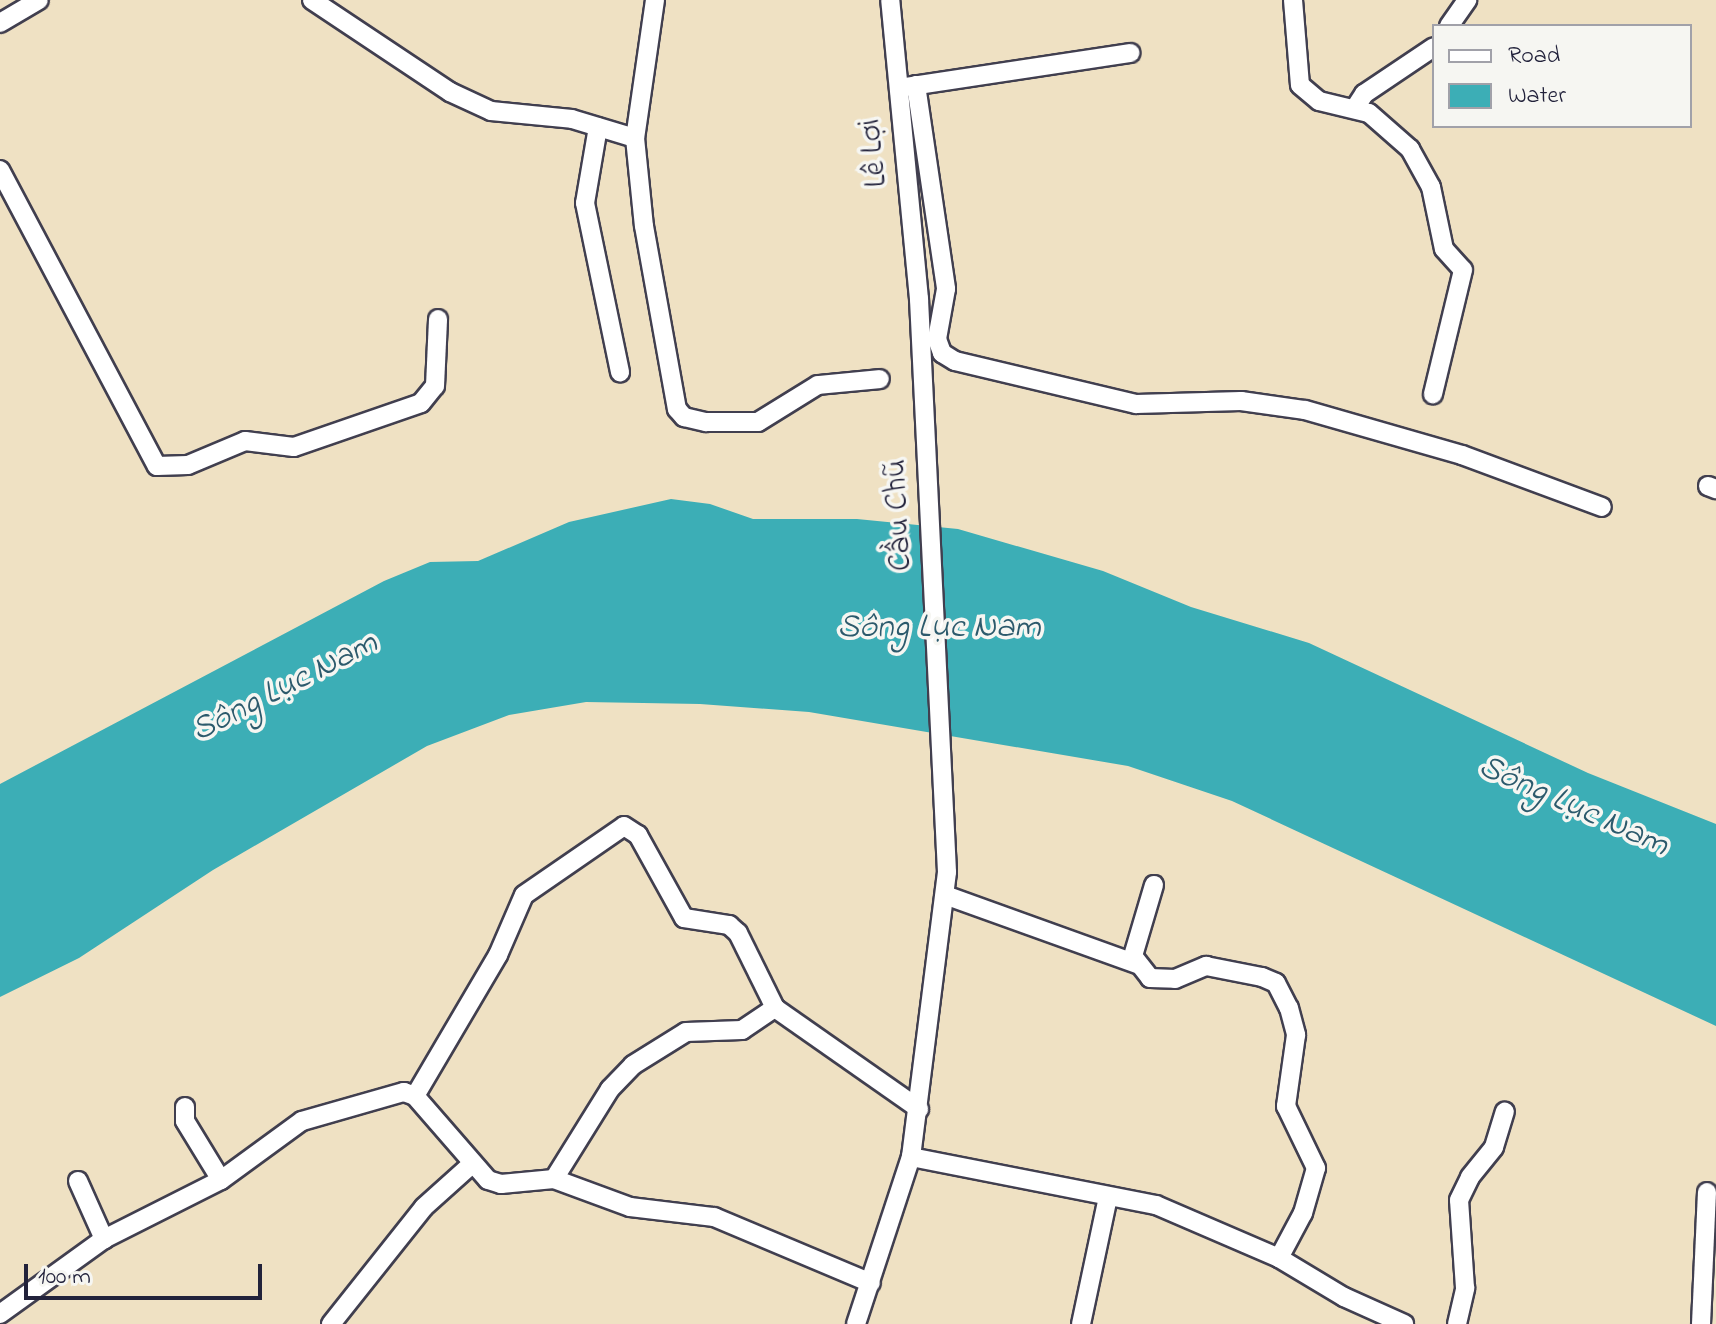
<!DOCTYPE html>
<html>
<head>
<meta charset="utf-8">
<style>
  body { margin:0 }
  #map { position:relative; width:1716px; height:1324px; overflow:hidden; background:#efe1c3; font-family:"Indie Flower",sans-serif }
  div>[style] { position:absolute }
  .water>* { inset:0; background:#3caeb6 }
  .roads { filter:drop-shadow(2px 0 #413f4f) drop-shadow(-2px 0 #413f4f) drop-shadow(0 2px #413f4f) drop-shadow(0 -2px #413f4f) }
  .minor>* { height:18px; margin:-9px; padding:0 9px; transform-origin:9px; border-radius:9px; background:#fff }
  span { translate:-50% -50%; white-space:nowrap; text-align:center; line-height:1.15; -webkit-text-stroke:7px #f6f6f2; paint-order:stroke }
  .street-label { font-size:32px; color:#22223b }
  .water-label { font-size:34px; color:#2c5a6c; font-style:italic }
  .legend { position:absolute; left:1432px; top:24px; width:260px; height:104px; box-sizing:border-box; background:#f6f6f2; border:2px solid #a1a1a9; margin:0; padding:10px 14px; list-style:none; font-size:24px; color:#22223b }
  .legend li { display:flex; align-items:center; gap:16px; height:40px }
  .legend b { width:40px; border:2px solid #a1a1a9 }
  .scale { position:absolute; left:24px; top:1264px; width:238px; height:36px; box-sizing:border-box; border:4px solid #22223b; border-top:0; padding-left:10px; font-size:24px; line-height:28px; white-space:nowrap; color:#22223b; -webkit-text-stroke:6px #f6f6f2; paint-order:stroke }
</style>
</head>
<body>
<div id="map">
  <div class="water">
    <i style="clip-path:polygon(671px 499px,710px 504px,753px 519px,857px 519px,958px 529px,1103px 571px,1191px 607px,1309px 643px,1588px 773px,1716px 824px,1716px 1026px,1232px 801px,1128px 766px,809px 712px,700px 704px,586px 702px,509px 715px,427px 746px,213px 870px,79px 958px,0 997px,0 784px,384px 581px,430px 562px,478px 561px,569px 522px)"></i>
  </div>
  <div class="roads">
    <div class="minor">
      <i style="left:312px;top:0;width:166px;rotate:33.7deg"></i>
      <i style="left:450px;top:92px;width:45px;rotate:24.9deg"></i>
      <i style="left:491px;top:111px;width:81px;rotate:5.6deg"></i>
      <i style="left:572px;top:119px;width:66px;rotate:16.8deg"></i>
      <i style="left:655px;top:0;width:139px;rotate:98.2deg"></i>
      <i style="left:635px;top:138px;width:88px;rotate:84.2deg"></i>
      <i style="left:644px;top:226px;width:186px;rotate:79.8deg"></i>
      <i style="left:677px;top:409px;width:11px;rotate:49deg"></i>
      <i style="left:684px;top:417px;width:23px;rotate:13deg"></i>
      <i style="left:706px;top:422px;width:52px"></i>
      <i style="left:758px;top:422px;width:70px;rotate:-31.7deg"></i>
      <i style="left:818px;top:385px;width:62px;rotate:-5.5deg"></i>
      <i style="left:1293px;top:0;width:85px;rotate:85.3deg"></i>
      <i style="left:1300px;top:85px;width:25px;rotate:40deg"></i>
      <i style="left:1319px;top:101px;width:51px;rotate:13.5deg"></i>
      <i style="left:1369px;top:113px;width:55px;rotate:41.3deg"></i>
      <i style="left:1410px;top:149px;width:43px;rotate:61.1deg"></i>
      <i style="left:1431px;top:187px;width:63px;rotate:78.2deg"></i>
      <i style="left:1444px;top:249px;width:28px;rotate:48deg"></i>
      <i style="left:1463px;top:270px;width:128px;rotate:103.6deg"></i>
      <i style="left:0;top:23px;width:45px;rotate:-30.5deg"></i>
      <i style="left:1449px;top:26px;width:32px;rotate:-55deg"></i>
      <i style="left:916px;top:85px;width:206px;rotate:81.6deg"></i>
      <i style="left:946px;top:289px;width:51px;rotate:100.2deg"></i>
      <i style="left:937px;top:339px;width:15px;rotate:70deg"></i>
      <i style="left:942px;top:353px;width:15px;rotate:32deg"></i>
      <i style="left:955px;top:361px;width:186px;rotate:13.4deg"></i>
      <i style="left:1136px;top:404px;width:105px;rotate:-1.6deg"></i>
      <i style="left:1241px;top:401px;width:65px;rotate:8deg"></i>
      <i style="left:1305px;top:410px;width:163px;rotate:16deg"></i>
      <i style="left:1462px;top:455px;width:149px;rotate:20.4deg"></i>
      <i style="left:905px;top:87px;width:228px;rotate:-8.6deg"></i>
      <i style="left:1355px;top:108px;width:17px;rotate:-57deg"></i>
      <i style="left:1364px;top:94px;width:84px;rotate:-33.9deg"></i>
      <i style="left:598px;top:127px;width:77px;rotate:99.7deg"></i>
      <i style="left:585px;top:203px;width:173px;rotate:78.3deg"></i>
      <i style="left:0;top:170px;width:335px;rotate:62.1deg"></i>
      <i style="left:157px;top:466px;width:31px;rotate:-2deg"></i>
      <i style="left:188px;top:465px;width:62px;rotate:-22.8deg"></i>
      <i style="left:245px;top:441px;width:49px;rotate:7deg"></i>
      <i style="left:294px;top:447px;width:134px;rotate:-19.1deg"></i>
      <i style="left:421px;top:403px;width:22px;rotate:-51deg"></i>
      <i style="left:435px;top:386px;width:67px;rotate:-87.4deg"></i>
      <i style="left:1708px;top:486px;width:9px;rotate:21deg"></i>
      <i style="left:1154px;top:885px;width:74px;rotate:106.5deg"></i>
      <i style="left:1133px;top:956px;width:28px;rotate:52deg"></i>
      <i style="left:1150px;top:978px;width:25px;rotate:2deg"></i>
      <i style="left:1175px;top:979px;width:34px;rotate:-23deg"></i>
      <i style="left:1206px;top:966px;width:57px;rotate:11.1deg"></i>
      <i style="left:1262px;top:977px;width:15px;rotate:23deg"></i>
      <i style="left:1276px;top:983px;width:28px;rotate:63deg"></i>
      <i style="left:1289px;top:1008px;width:28px;rotate:75deg"></i>
      <i style="left:1296px;top:1035px;width:72px;rotate:98deg"></i>
      <i style="left:1286px;top:1106px;width:69px;rotate:64.2deg"></i>
      <i style="left:1316px;top:1168px;width:47px;rotate:106.1deg"></i>
      <i style="left:1303px;top:1213px;width:51px;rotate:118.1deg"></i>
      <i style="left:945px;top:895px;width:204px;rotate:19.8deg"></i>
      <i style="left:415px;top:1096px;width:164px;rotate:-59.5deg"></i>
      <i style="left:498px;top:955px;width:65px;rotate:-66.6deg"></i>
      <i style="left:524px;top:895px;width:121px;rotate:-34.6deg"></i>
      <i style="left:624px;top:826px;width:17px;rotate:33deg"></i>
      <i style="left:638px;top:835px;width:95px;rotate:61deg"></i>
      <i style="left:684px;top:918px;width:46px;rotate:8.8deg"></i>
      <i style="left:729px;top:925px;width:12px;rotate:42deg"></i>
      <i style="left:738px;top:933px;width:84px;rotate:63.7deg"></i>
      <i style="left:775px;top:1008px;width:176px;rotate:35deg"></i>
      <i style="left:185px;top:1107px;width:14px;rotate:90deg"></i>
      <i style="left:185px;top:1121px;width:69px;rotate:58.6deg"></i>
      <i style="left:911px;top:1157px;width:250px;rotate:11.1deg"></i>
      <i style="left:1156px;top:1205px;width:134px;rotate:23.3deg"></i>
      <i style="left:1279px;top:1258px;width:76px;rotate:31deg"></i>
      <i style="left:1344px;top:1297px;width:66px;rotate:24.2deg"></i>
      <i style="left:554px;top:1179px;width:106px;rotate:-58.1deg"></i>
      <i style="left:610px;top:1089px;width:33px;rotate:-46deg"></i>
      <i style="left:633px;top:1065px;width:62px;rotate:-31.9deg"></i>
      <i style="left:686px;top:1032px;width:56px;rotate:-2deg"></i>
      <i style="left:742px;top:1030px;width:40px;rotate:-34deg"></i>
      <i style="left:78px;top:1181px;width:64px;rotate:65.9deg"></i>
      <i style="left:0;top:1314px;width:128px;rotate:-35.8deg"></i>
      <i style="left:104px;top:1239px;width:131px;rotate:-26.8deg"></i>
      <i style="left:221px;top:1180px;width:100px;rotate:-36.1deg"></i>
      <i style="left:302px;top:1121px;width:106px;rotate:-15.9deg"></i>
      <i style="left:404px;top:1092px;width:12px;rotate:20deg"></i>
      <i style="left:415px;top:1096px;width:111px;rotate:49deg"></i>
      <i style="left:488px;top:1180px;width:14px;rotate:17deg"></i>
      <i style="left:501px;top:1184px;width:53px;rotate:-5.4deg"></i>
      <i style="left:554px;top:1179px;width:81px;rotate:20.2deg"></i>
      <i style="left:630px;top:1207px;width:85px;rotate:6.8deg"></i>
      <i style="left:714px;top:1217px;width:170px;rotate:22.8deg"></i>
      <i style="left:331px;top:1324px;width:149px;rotate:-51.5deg"></i>
      <i style="left:424px;top:1207px;width:64px;rotate:-41.9deg"></i>
      <i style="left:856px;top:1324px;width:176px;rotate:-71.8deg"></i>
      <i style="left:911px;top:1157px;width:287px;rotate:-82.8deg"></i>
      <i style="left:947px;top:872px;width:574px;rotate:-92.8deg"></i>
      <i style="left:919px;top:299px;width:300px;rotate:-95.5deg"></i>
      <i style="left:1081px;top:1324px;width:130px;rotate:-78deg"></i>
      <i style="left:1457px;top:1324px;width:37px;rotate:-77deg"></i>
      <i style="left:1465px;top:1288px;width:88px;rotate:-93.9deg"></i>
      <i style="left:1459px;top:1200px;width:25px;rotate:-64deg"></i>
      <i style="left:1470px;top:1177px;width:38px;rotate:-51deg"></i>
      <i style="left:1494px;top:1147px;width:37px;rotate:-73deg"></i>
      <i style="left:1701px;top:1324px;width:132px;rotate:-87.4deg"></i>
    </div>
  </div>
  <div class="street-label">
    <span style="left:875px;top:153px;rotate:-96deg">Lê Lợi</span>
    <span style="left:900px;top:515px;rotate:-93deg">Cầu Chũ</span>
  </div>
  <div class="water-label">
    <span style="left:939px;top:629px">Sông Lục Nam</span>
    <span style="left:285px;top:688px;rotate:-27deg">Sông Lục Nam</span>
    <span style="left:1573px;top:807px;rotate:24deg">Sông Lục Nam</span>
  </div>
  <ul class="legend">
  <li><b style="height:10px;background:#fff"></b>Road</li>
  <li><b style="height:22px;background:#3caeb6"></b>Water</li>
  </ul>
  <div class="scale">100 m</div>
</div>
</body>
</html>
